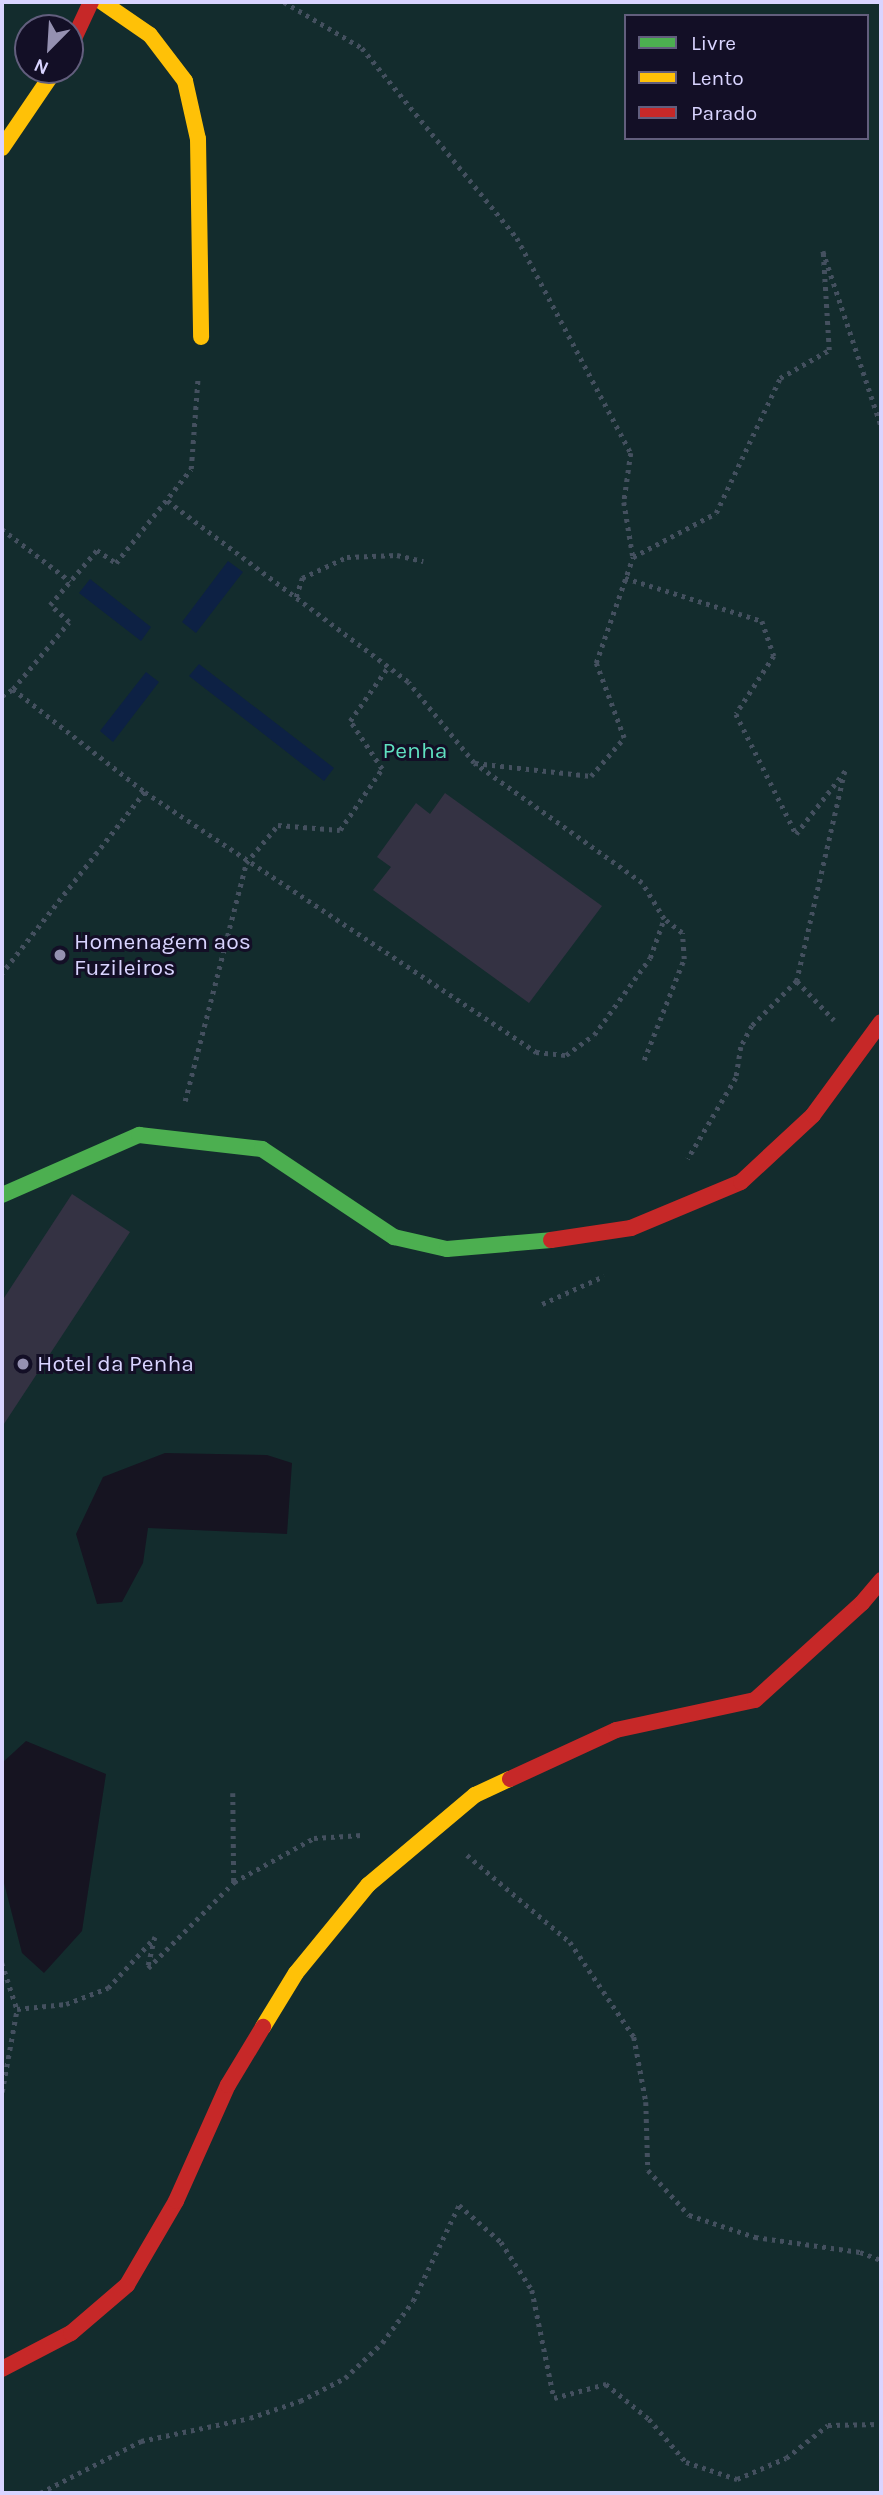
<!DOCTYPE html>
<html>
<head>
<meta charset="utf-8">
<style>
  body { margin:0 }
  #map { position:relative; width:883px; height:2495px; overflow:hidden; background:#161421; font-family:Karla,sans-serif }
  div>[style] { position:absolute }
  .green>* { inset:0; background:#132c2d }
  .water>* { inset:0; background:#0d2144 }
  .building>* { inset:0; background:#343243 }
  .path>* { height:4.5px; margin-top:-2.25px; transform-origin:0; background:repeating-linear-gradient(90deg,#44505f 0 3.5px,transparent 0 8.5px) }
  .fast>* { height:16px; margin:-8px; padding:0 8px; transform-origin:8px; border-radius:8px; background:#4caf50 }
  .slow>* { height:16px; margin:-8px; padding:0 8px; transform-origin:8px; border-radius:8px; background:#ffc107 }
  .jam>* { height:16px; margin:-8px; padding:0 8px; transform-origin:8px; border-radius:8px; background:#c62828 }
  .dots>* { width:19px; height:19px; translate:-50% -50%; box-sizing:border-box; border:4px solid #130f26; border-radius:50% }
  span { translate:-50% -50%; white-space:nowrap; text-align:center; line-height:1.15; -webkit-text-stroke:6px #130f26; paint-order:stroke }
  .park-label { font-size:23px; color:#5fe0c0 }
  .poi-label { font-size:23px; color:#d9d4ff }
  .left { translate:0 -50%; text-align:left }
  .frame { position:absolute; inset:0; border:4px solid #d9d4ff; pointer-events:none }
  .legend { position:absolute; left:624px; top:14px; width:245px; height:126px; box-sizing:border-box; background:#130f26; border:2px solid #625e7d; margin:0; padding:9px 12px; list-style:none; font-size:21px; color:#d9d4ff }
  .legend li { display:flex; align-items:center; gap:14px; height:35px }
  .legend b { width:35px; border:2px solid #625e7d }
  .north { position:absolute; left:14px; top:14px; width:70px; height:70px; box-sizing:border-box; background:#130f26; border:2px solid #625e7d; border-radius:50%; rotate:204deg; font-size:19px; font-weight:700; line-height:28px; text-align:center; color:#d9d4ff }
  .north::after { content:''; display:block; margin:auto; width:24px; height:32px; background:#9591b1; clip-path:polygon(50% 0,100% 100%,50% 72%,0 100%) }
</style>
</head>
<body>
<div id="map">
  <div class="green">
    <i style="clip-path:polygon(evenodd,2px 2px,881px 2px,881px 2493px,2px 2493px,2px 1875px,22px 1953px,44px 1973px,82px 1931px,106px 1774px,26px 1741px,2px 1763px,2px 2px,626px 16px,867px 16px,867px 138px,626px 138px,626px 16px,2px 2px,28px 28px,70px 28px,70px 70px,28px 70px,28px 28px,2px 2px,165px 1453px,267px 1455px,292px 1463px,287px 1534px,148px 1528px,143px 1563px,122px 1602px,97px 1604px,76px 1534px,103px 1477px,165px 1453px)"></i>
  </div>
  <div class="water">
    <i style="clip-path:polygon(228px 561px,243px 572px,196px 633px,182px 622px)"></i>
    <i style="clip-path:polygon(90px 579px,151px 627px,141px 641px,79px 593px)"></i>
    <i style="clip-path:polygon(199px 664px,334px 768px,324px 781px,189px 676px)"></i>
    <i style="clip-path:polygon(146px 672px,159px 682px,113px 742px,100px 731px)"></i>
  </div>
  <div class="building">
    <i style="clip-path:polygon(445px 793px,602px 906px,529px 1003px,373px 890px,391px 867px,377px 857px,416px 803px,430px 814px)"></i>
    <i style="clip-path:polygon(72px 1194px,130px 1232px,2px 1427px,2px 1301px)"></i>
  </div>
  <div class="path">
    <i style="left:284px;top:2px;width:91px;rotate:30.5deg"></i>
    <i style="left:362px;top:48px;width:245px;rotate:50.8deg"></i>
    <i style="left:517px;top:238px;width:243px;rotate:62.1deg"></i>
    <i style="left:631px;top:453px;width:49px;rotate:98.1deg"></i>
    <i style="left:624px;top:502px;width:56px;rotate:80.7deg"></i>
    <i style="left:2px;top:529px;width:86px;rotate:37.4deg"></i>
    <i style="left:625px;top:578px;width:144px;rotate:17.4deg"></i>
    <i style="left:762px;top:621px;width:37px;rotate:71deg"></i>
    <i style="left:774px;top:656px;width:69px;rotate:123.2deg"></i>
    <i style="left:736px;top:714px;width:134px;rotate:63.4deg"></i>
    <i style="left:796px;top:834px;width:80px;rotate:-52.1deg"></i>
    <i style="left:845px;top:771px;width:215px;rotate:102.9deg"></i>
    <i style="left:797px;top:981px;width:64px;rotate:135deg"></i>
    <i style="left:752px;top:1026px;width:24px;rotate:118deg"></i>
    <i style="left:741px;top:1047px;width:31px;rotate:99deg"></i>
    <i style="left:736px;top:1078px;width:94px;rotate:120.7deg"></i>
    <i style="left:296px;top:597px;width:20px;rotate:-72deg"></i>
    <i style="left:302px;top:578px;width:50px;rotate:-25deg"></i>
    <i style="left:347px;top:557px;width:50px;rotate:-2.3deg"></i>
    <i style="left:397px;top:555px;width:27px;rotate:13deg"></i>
    <i style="left:13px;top:689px;width:87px;rotate:-50.1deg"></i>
    <i style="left:69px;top:622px;width:25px;rotate:-138deg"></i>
    <i style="left:50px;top:605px;width:72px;rotate:-49.5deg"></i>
    <i style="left:97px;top:550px;width:23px;rotate:34deg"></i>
    <i style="left:116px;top:563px;width:120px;rotate:-51.4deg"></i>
    <i style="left:191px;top:469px;width:93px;rotate:-85.7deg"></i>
    <i style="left:2px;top:696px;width:13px;rotate:-32deg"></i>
    <i style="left:13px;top:689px;width:167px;rotate:38deg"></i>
    <i style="left:145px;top:792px;width:231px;rotate:128.2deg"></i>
    <i style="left:475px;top:763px;width:117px;rotate:6.4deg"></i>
    <i style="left:591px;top:776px;width:50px;rotate:-49deg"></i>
    <i style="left:624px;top:738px;width:80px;rotate:-110.5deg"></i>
    <i style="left:596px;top:663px;width:112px;rotate:-70.8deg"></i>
    <i style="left:633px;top:557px;width:94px;rotate:-27.9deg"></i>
    <i style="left:716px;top:513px;width:149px;rotate:-64.6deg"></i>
    <i style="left:780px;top:378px;width:56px;rotate:-29.7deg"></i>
    <i style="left:829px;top:350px;width:99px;rotate:-93.5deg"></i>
    <i style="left:823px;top:251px;width:183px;rotate:71.6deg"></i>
    <i style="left:145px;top:792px;width:470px;rotate:33.6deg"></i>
    <i style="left:536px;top:1052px;width:30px;rotate:6deg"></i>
    <i style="left:566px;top:1055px;width:34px;rotate:-36deg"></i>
    <i style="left:594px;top:1035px;width:95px;rotate:-54deg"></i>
    <i style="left:650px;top:958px;width:41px;rotate:-70.3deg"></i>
    <i style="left:664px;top:919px;width:42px;rotate:-121.4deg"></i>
    <i style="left:642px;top:883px;width:206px;rotate:-144.5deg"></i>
    <i style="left:474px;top:763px;width:104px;rotate:-129.2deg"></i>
    <i style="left:408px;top:682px;width:303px;rotate:-143.1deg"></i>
    <i style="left:797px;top:981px;width:54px;rotate:46.5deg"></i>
    <i style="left:644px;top:1060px;width:109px;rotate:-68.4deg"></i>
    <i style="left:684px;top:959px;width:26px;rotate:-94deg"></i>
    <i style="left:682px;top:933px;width:23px;rotate:-142deg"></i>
    <i style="left:185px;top:1101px;width:246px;rotate:-75.6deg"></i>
    <i style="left:246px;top:863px;width:50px;rotate:-49.9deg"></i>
    <i style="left:278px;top:825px;width:62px;rotate:4.6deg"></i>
    <i style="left:340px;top:830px;width:74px;rotate:-55.5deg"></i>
    <i style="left:382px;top:769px;width:58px;rotate:-123.7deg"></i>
    <i style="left:350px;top:721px;width:66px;rotate:-54.9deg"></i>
    <i style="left:542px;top:1304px;width:68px;rotate:-24.3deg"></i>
    <i style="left:233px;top:1793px;width:89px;rotate:89.4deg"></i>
    <i style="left:467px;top:1855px;width:135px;rotate:40.2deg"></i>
    <i style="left:570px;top:1942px;width:115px;rotate:56deg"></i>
    <i style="left:634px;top:2037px;width:66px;rotate:79.5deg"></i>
    <i style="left:646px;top:2102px;width:68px;rotate:88.3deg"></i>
    <i style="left:648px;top:2170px;width:61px;rotate:47.7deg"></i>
    <i style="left:689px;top:2215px;width:70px;rotate:18.4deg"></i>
    <i style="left:755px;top:2237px;width:106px;rotate:8.1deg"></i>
    <i style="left:860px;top:2252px;width:22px;rotate:21deg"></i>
    <i style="left:2px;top:1963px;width:48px;rotate:71.9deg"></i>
    <i style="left:17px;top:2009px;width:49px;rotate:-5.8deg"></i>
    <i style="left:66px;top:2004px;width:45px;rotate:-20.9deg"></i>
    <i style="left:108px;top:1988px;width:69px;rotate:-47.3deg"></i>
    <i style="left:155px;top:1937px;width:32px;rotate:103deg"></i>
    <i style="left:148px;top:1968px;width:122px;rotate:-45deg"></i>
    <i style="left:234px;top:1882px;width:91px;rotate:-28.8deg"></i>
    <i style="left:314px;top:1838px;width:48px;rotate:-3.6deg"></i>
    <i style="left:2px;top:2092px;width:84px;rotate:-79.8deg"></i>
    <i style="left:40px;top:2493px;width:114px;rotate:-27.2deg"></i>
    <i style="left:141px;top:2441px;width:111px;rotate:-11.9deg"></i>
    <i style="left:250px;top:2418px;width:53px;rotate:-18.8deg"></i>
    <i style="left:300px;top:2401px;width:51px;rotate:-27.1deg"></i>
    <i style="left:345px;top:2378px;width:51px;rotate:-43.4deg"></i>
    <i style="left:382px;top:2343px;width:52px;rotate:-53.6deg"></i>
    <i style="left:413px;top:2301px;width:106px;rotate:-64.4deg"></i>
    <i style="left:459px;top:2205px;width:56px;rotate:41.4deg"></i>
    <i style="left:501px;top:2242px;width:57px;rotate:57.1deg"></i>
    <i style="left:532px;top:2290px;width:110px;rotate:78.5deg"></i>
    <i style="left:554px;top:2398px;width:54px;rotate:-15.1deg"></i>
    <i style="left:606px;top:2384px;width:55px;rotate:39.1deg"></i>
    <i style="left:649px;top:2419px;width:57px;rotate:49.3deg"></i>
    <i style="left:686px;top:2462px;width:54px;rotate:18.4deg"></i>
    <i style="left:737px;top:2479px;width:53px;rotate:-23.2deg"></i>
    <i style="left:786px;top:2458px;width:53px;rotate:-38.2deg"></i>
    <i style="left:828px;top:2425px;width:53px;rotate:-1.1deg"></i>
  </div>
  <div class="fast">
    <i style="left:2px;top:1195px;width:150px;rotate:-23.7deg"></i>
    <i style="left:139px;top:1135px;width:124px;rotate:6.5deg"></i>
    <i style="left:262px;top:1149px;width:159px;rotate:33.7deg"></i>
    <i style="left:394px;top:1237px;width:54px;rotate:12.8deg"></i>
    <i style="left:447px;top:1249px;width:104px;rotate:-4.9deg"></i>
  </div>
  <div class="slow">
    <i style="left:102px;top:2px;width:58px;rotate:34.5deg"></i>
    <i style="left:150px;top:35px;width:58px;rotate:52.7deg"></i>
    <i style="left:185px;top:81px;width:59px;rotate:77.4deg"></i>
    <i style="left:198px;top:139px;width:198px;rotate:89.1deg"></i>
    <i style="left:2px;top:148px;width:94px;rotate:-55.8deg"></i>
    <i style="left:263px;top:2027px;width:63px;rotate:-58.6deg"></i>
    <i style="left:296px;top:1973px;width:114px;rotate:-50.7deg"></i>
    <i style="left:368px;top:1885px;width:140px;rotate:-40.1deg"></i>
    <i style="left:475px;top:1795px;width:38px;rotate:-25deg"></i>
  </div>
  <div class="jam">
    <i style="left:70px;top:47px;width:50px;rotate:-65deg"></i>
    <i style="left:551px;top:1240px;width:81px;rotate:-8.5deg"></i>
    <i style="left:631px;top:1228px;width:119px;rotate:-22.7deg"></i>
    <i style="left:741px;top:1182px;width:98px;rotate:-42.9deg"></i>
    <i style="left:813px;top:1115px;width:115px;rotate:-53.8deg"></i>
    <i style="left:510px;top:1779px;width:117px;rotate:-24.8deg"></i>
    <i style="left:616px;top:1730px;width:142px;rotate:-12.2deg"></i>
    <i style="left:755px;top:1700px;width:144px;rotate:-42.2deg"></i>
    <i style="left:862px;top:1603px;width:30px;rotate:-50deg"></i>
    <i style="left:2px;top:2369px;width:78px;rotate:-27.6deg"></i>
    <i style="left:71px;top:2333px;width:74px;rotate:-40.6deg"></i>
    <i style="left:127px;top:2285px;width:97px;rotate:-59.7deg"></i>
    <i style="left:176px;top:2201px;width:127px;rotate:-65.9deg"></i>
    <i style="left:228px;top:2085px;width:68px;rotate:-58.9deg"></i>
  </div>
  <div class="dots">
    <i style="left:60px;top:955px;background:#9591b1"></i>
    <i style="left:23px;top:1364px;background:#9591b1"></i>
  </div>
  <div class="park-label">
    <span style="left:415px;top:751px">Penha</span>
  </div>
  <div class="poi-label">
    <span class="left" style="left:74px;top:955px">Homenagem aos<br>Fuzileiros</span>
    <span class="left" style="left:37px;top:1364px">Hotel da Penha</span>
  </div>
  <div class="frame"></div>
  <ul class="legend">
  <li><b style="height:9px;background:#4caf50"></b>Livre</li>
  <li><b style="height:9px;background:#ffc107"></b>Lento</li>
  <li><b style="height:9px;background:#c62828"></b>Parado</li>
  </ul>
  <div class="north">N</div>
</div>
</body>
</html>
